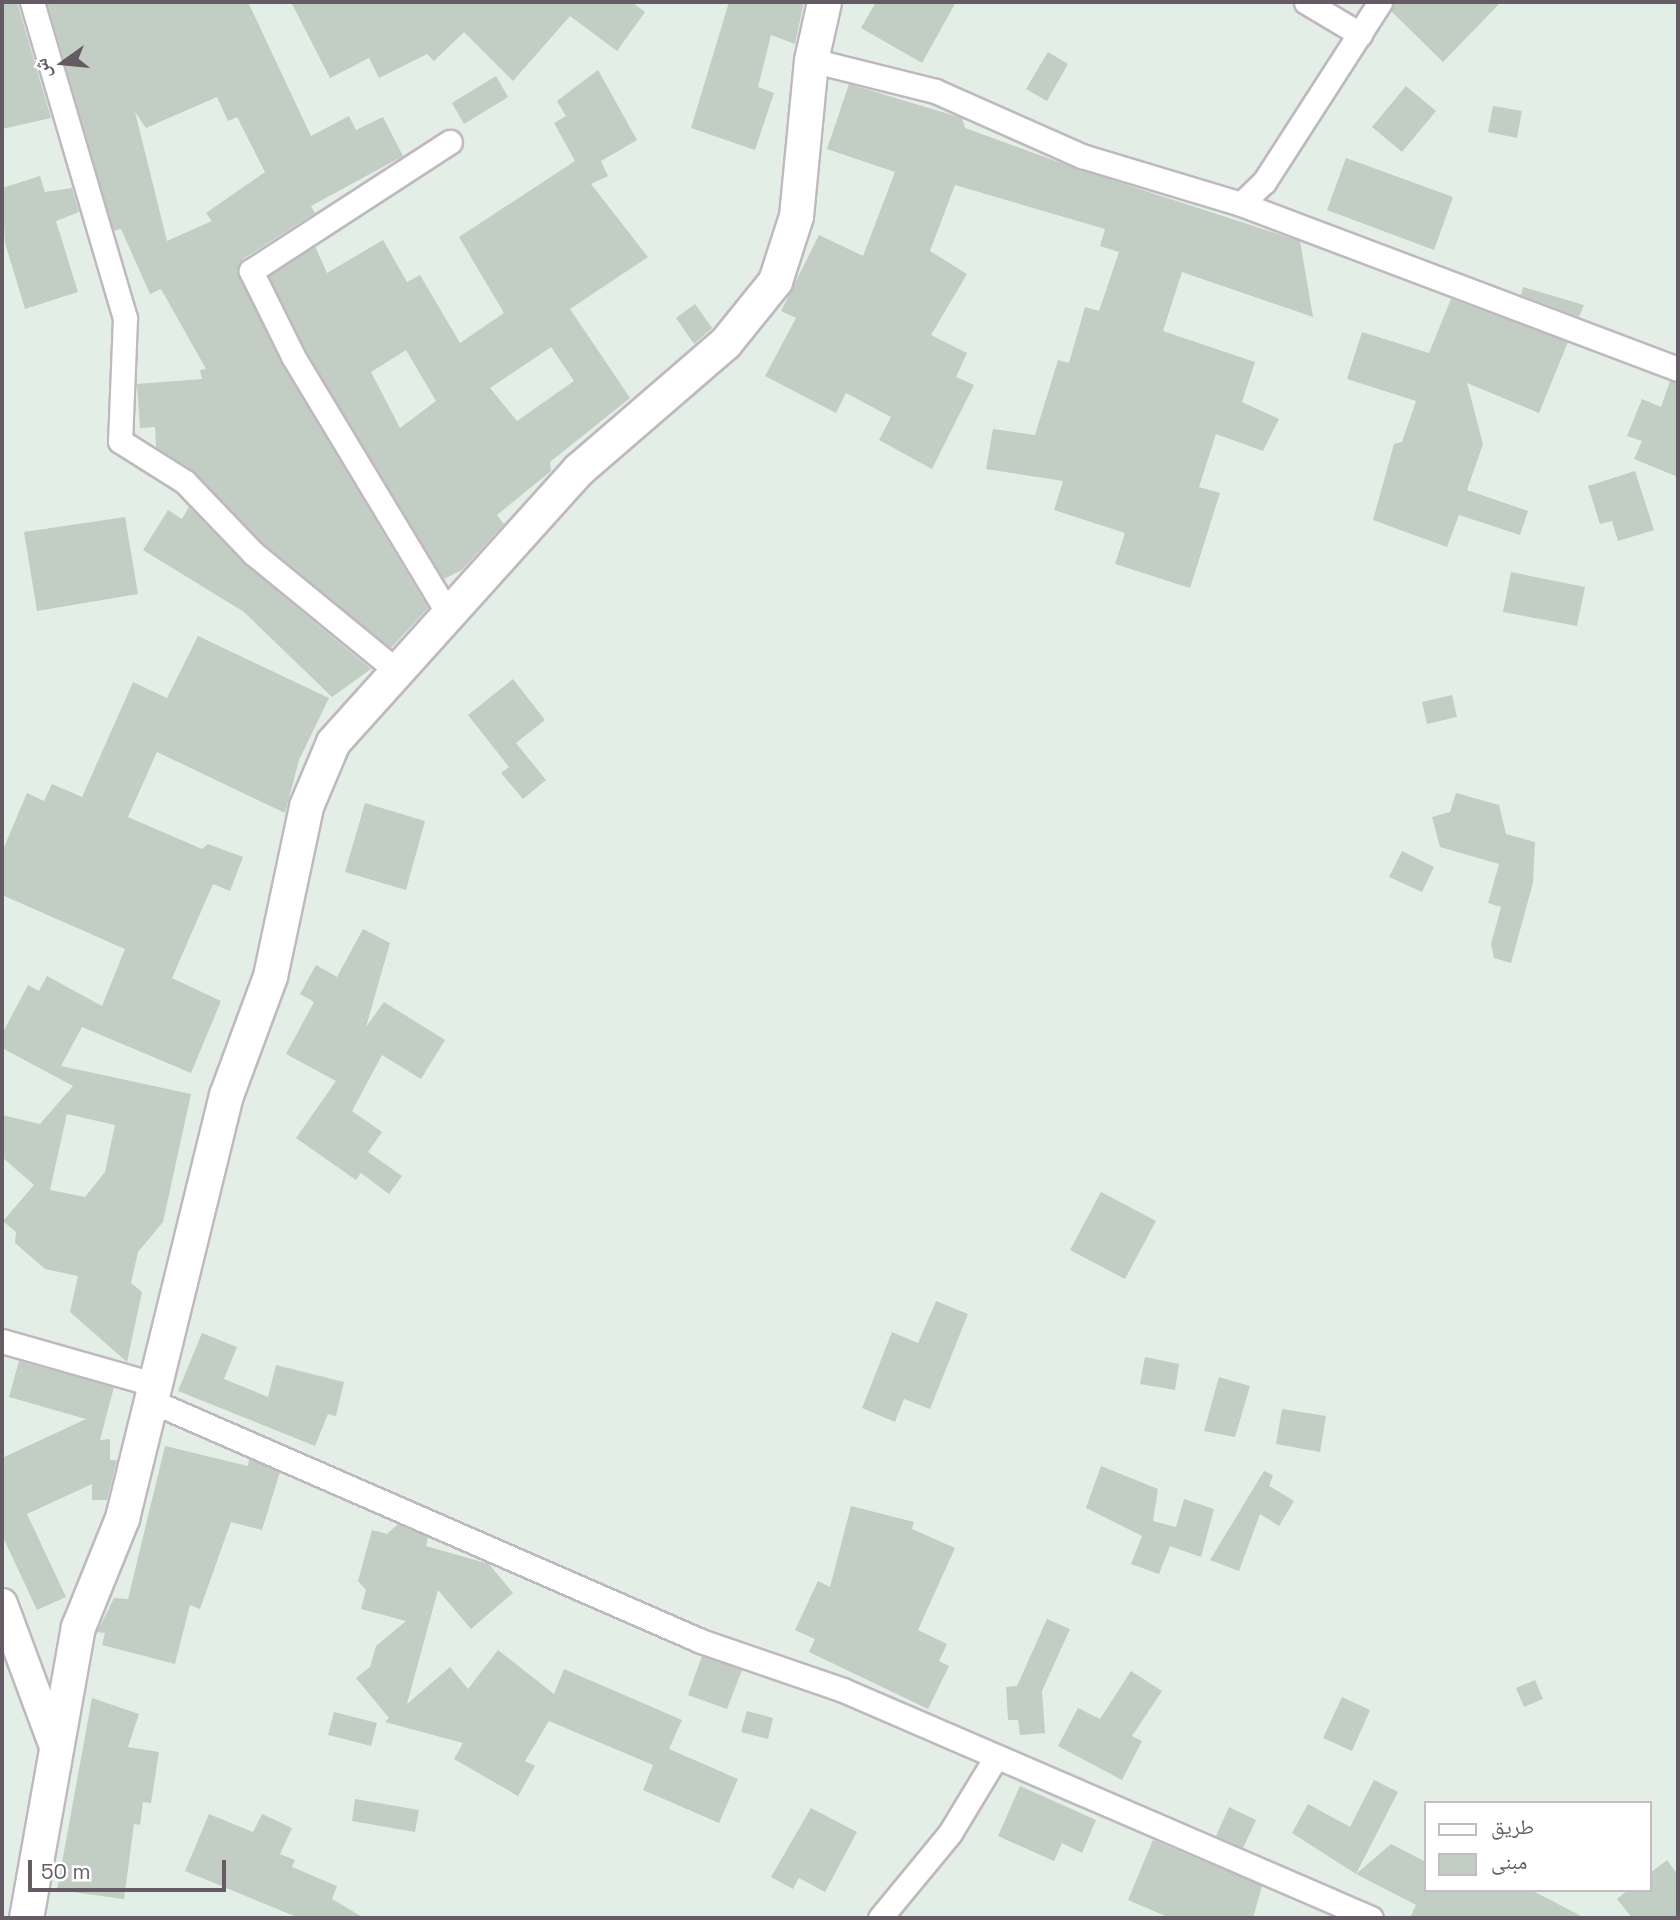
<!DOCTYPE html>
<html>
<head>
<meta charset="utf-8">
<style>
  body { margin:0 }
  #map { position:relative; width:1680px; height:1920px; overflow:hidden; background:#e3efe6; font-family:"Space Grotesk","Noto Naskh Arabic",sans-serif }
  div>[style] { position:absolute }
  .building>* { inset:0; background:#c2cdc3 }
  .roads { filter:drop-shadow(2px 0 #c0b8bf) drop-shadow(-2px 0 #c0b8bf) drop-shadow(0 2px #c0b8bf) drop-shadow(0 -2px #c0b8bf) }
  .minor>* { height:23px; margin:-11.5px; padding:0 11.5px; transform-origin:11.5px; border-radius:11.5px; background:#fff }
  .tertiary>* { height:30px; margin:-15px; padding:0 15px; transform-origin:15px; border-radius:15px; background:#fff }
  .secondary>* { height:33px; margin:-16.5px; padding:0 16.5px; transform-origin:16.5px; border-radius:16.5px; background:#fff }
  span { translate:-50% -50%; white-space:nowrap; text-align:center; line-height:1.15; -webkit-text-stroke:6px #fff; paint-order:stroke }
  .frame { position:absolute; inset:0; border:4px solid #655b64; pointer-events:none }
  .legend { position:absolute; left:1424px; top:1801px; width:228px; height:91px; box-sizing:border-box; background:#fff; border:2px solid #c1bdc1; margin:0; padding:9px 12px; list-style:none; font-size:21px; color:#655b64 }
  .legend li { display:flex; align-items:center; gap:14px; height:35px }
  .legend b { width:35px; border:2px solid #c1bdc1 }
  .north { position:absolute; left:28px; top:28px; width:70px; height:70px; -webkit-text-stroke:5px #fff; paint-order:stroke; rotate:255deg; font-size:19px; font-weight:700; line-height:28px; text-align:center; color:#655b64 }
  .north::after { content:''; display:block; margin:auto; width:24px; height:32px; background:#655b64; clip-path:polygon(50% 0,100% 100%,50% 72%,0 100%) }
  .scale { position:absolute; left:28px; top:1860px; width:198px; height:32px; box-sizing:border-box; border:4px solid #655b64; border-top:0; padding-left:9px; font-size:21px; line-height:24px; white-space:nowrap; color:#655b64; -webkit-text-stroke:5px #fff; paint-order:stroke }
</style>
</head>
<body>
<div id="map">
  <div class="building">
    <i style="clip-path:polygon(17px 2px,51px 118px,2px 129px,2px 5px)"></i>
    <i style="clip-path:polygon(evenodd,47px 2px,248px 2px,311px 136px,349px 116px,356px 130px,383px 117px,403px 156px,311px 206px,315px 213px,243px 259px,237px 271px,281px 363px,428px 608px,391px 648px,263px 543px,195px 472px,156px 447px,155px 427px,140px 428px,137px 384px,202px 379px,200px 370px,206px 369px,161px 289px,150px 294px,121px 229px,114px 231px,47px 2px,217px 97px,228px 121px,237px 117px,265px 172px,206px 213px,212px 221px,167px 241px,135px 112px,146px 128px,217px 97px)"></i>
    <i style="clip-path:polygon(291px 2px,632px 2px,645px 12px,617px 51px,570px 16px,513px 81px,464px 32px,434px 61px,427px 54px,379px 78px,369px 58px,330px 78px)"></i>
    <i style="clip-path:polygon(729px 2px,804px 2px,795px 44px,771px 35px,758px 87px,774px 93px,755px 150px,691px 128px)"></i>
    <i style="clip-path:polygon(876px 2px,956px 2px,922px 63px,861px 28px)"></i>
    <i style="clip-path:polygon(1394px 2px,1501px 2px,1443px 62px,1391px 11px)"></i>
    <i style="clip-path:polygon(1048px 52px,1068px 64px,1047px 101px,1026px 89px)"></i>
    <i style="clip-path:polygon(evenodd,598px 70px,637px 140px,601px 161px,608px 176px,591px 184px,648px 257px,570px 309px,630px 398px,550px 462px,551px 471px,497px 515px,504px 524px,462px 570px,444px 579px,305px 349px,269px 276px,315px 246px,327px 273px,383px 240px,407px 282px,420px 275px,460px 343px,504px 313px,459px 237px,575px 161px,554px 123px,566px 116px,557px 101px,598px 70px,551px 347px,574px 381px,517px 421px,490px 388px,551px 347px,598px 70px,406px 350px,436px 401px,400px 428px,371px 372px,406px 350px)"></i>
    <i style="clip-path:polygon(496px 76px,508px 97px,464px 124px,452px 103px)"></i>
    <i style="clip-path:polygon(849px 84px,962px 118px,965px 128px,1078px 169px,1300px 241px,1313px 317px,1182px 272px,1163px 331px,1255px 362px,1242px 402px,1279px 419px,1263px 451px,1216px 434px,1199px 487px,1220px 493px,1190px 588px,1115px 564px,1125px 533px,1054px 510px,1063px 481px,986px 469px,993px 429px,1035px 435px,1058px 360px,1069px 363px,1085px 307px,1099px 311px,1119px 252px,1100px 246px,1105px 229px,955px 185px,930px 251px,967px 274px,931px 335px,967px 353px,956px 377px,974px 385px,932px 469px,879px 440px,891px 417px,846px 393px,836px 413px,765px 376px,796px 318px,781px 311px,819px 235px,863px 256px,895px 172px,827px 149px)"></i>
    <i style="clip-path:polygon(1406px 86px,1436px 111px,1402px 152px,1372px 127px)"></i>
    <i style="clip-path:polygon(1493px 106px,1522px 111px,1517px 138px,1488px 132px)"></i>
    <i style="clip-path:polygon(1346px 158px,1453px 197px,1434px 250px,1327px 210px)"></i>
    <i style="clip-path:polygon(40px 176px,45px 192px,72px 188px,79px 212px,56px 221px,78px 292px,25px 309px,5px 243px,2px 188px)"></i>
    <i style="clip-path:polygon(1523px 287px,1584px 305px,1579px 317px,1521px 295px)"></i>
    <i style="clip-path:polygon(1451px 299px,1568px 342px,1539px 413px,1467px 383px,1483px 444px,1467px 490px,1528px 511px,1520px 535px,1459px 515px,1447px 547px,1373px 520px,1394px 444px,1402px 442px,1416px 401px,1347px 379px,1362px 332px,1429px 353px)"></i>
    <i style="clip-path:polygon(695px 304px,712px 328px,694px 344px,676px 318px)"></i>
    <i style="clip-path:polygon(1670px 381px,1678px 383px,1678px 477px,1634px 459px,1642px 441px,1627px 436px,1642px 399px,1661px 407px)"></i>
    <i style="clip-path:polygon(1635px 471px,1654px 530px,1618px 541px,1612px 521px,1600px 524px,1588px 486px)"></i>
    <i style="clip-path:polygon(189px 507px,244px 564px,371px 669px,332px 697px,244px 612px,143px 550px,168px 510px,182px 519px)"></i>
    <i style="clip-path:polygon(125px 517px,138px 594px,37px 611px,24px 532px)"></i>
    <i style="clip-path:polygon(1511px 572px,1585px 587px,1577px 626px,1503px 612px)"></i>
    <i style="clip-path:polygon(evenodd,198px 636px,329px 698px,299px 760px,285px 813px,157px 752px,128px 817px,202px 849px,208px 844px,243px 857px,230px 891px,213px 884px,172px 978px,221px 1001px,191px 1073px,82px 1027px,61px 1066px,191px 1094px,163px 1222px,138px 1252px,131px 1283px,142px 1292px,127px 1362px,70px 1312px,78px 1276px,45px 1269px,15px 1243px,16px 1232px,3px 1221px,34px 1185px,2px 1157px,2px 1115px,40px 1124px,73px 1086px,2px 1048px,2px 1034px,28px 985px,39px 991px,47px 976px,102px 1006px,125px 949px,2px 895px,2px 852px,27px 793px,44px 801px,52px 784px,82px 797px,133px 682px,167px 698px,198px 636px,67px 1114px,115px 1125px,105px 1172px,85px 1197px,50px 1190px,67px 1114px)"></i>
    <i style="clip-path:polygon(513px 679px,545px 720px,516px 743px,546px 780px,523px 799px,501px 773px,509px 767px,468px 715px)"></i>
    <i style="clip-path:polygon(1452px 695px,1457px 717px,1427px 724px,1422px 702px)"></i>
    <i style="clip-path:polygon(1456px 793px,1499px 805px,1506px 834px,1535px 842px,1533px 883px,1511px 963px,1494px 958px,1491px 944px,1501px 907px,1488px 903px,1499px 864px,1440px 847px,1432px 817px,1450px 812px)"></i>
    <i style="clip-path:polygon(365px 803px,425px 821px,406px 890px,345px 872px)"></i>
    <i style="clip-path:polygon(1402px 851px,1434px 867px,1422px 892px,1389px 877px)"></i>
    <i style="clip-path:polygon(363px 929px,390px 943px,366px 1027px,384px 1002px,445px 1040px,421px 1079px,382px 1055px,352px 1111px,382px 1132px,368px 1152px,402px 1176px,389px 1194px,361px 1173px,356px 1180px,296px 1138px,336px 1081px,286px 1054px,314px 1002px,300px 994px,316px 965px,337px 977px)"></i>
    <i style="clip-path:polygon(1101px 1192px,1156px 1221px,1125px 1279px,1070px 1250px)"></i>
    <i style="clip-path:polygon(936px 1301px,968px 1314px,930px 1409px,904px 1399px,895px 1422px,862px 1408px,892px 1332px,918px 1343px)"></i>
    <i style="clip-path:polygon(202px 1333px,237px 1347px,224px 1379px,268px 1397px,276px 1365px,344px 1382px,336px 1416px,328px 1414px,315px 1446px,178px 1391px)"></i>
    <i style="clip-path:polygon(1145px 1357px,1179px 1364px,1175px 1390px,1140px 1384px)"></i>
    <i style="clip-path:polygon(19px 1361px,114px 1387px,100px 1440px,110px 1439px,110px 1460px,117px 1460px,107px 1500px,92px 1500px,92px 1484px,27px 1514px,66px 1597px,37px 1610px,2px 1535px,2px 1458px,86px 1419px,9px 1397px)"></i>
    <i style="clip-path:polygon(1219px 1377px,1250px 1386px,1235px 1437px,1204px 1431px)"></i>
    <i style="clip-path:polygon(1282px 1409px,1326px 1416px,1320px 1452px,1276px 1444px)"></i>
    <i style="clip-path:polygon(165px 1446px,248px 1466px,249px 1459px,280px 1472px,262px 1530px,231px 1522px,200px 1609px,190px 1605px,175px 1664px,102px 1645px,105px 1633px,97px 1632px,114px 1598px,128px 1599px)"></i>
    <i style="clip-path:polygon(1101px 1466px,1158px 1489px,1153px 1521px,1176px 1527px,1184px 1499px,1214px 1509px,1201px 1557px,1170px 1546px,1159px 1574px,1131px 1564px,1142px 1536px,1086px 1508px)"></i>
    <i style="clip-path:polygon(1264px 1471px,1273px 1475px,1269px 1486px,1294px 1501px,1279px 1526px,1260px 1514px,1239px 1571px,1210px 1560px)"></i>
    <i style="clip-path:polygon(851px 1506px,914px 1522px,912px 1529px,955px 1548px,918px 1630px,947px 1644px,939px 1661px,949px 1666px,928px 1709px,809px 1652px,815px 1639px,795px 1630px,818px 1581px,830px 1587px)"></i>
    <i style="clip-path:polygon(398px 1524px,428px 1537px,426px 1546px,489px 1564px,513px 1593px,471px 1629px,438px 1590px,407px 1704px,450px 1667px,468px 1689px,498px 1650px,554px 1694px,564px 1669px,682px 1720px,669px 1749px,738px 1779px,719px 1823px,643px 1790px,653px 1765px,549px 1721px,525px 1761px,535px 1766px,518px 1796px,454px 1759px,463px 1743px,385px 1722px,389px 1718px,356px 1678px,370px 1667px,376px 1646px,406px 1621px,361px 1609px,366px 1590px,358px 1581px,372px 1530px,387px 1534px)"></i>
    <i style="clip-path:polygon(1047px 1619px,1070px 1629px,1042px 1691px,1045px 1733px,1020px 1735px,1018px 1720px,1008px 1720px,1006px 1687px,1017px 1686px)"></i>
    <i style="clip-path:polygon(702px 1656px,742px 1670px,727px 1709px,688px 1695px)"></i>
    <i style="clip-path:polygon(1131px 1671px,1162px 1691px,1132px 1736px,1142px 1741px,1122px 1780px,1058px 1746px,1078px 1708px,1100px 1719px)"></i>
    <i style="clip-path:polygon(1535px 1680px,1543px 1699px,1524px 1707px,1516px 1688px)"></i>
    <i style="clip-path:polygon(1342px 1697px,1370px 1710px,1352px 1751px,1323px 1738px)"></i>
    <i style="clip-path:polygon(92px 1698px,139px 1714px,128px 1747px,159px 1752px,151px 1803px,143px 1802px,140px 1825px,134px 1824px,124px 1899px,57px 1890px)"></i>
    <i style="clip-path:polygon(747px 1711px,773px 1718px,768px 1739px,741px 1732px)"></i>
    <i style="clip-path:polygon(334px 1712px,377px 1723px,371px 1746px,328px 1735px)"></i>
    <i style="clip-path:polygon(1374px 1780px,1398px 1792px,1356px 1874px,1292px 1833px,1308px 1804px,1350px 1827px)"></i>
    <i style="clip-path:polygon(1020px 1786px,1096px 1820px,1082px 1853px,1062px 1843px,1054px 1861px,998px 1836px)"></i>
    <i style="clip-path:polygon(355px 1799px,419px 1810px,415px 1832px,352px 1821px)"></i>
    <i style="clip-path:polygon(1229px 1807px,1256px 1820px,1243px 1848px,1216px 1836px)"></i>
    <i style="clip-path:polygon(811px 1808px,857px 1832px,825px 1892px,799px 1878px,793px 1889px,771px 1877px)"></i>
    <i style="clip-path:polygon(209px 1814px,253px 1832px,262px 1814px,292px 1828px,280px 1854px,295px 1860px,292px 1867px,337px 1886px,332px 1899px,364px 1918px,299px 1918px,185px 1871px)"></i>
    <i style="clip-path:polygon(1153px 1840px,1262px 1886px,1253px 1918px,1170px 1918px,1128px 1900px)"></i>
    <i style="clip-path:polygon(1391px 1844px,1426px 1862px,1426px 1890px,1531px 1890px,1585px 1918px,1410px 1918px,1416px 1905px,1356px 1874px)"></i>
    <i style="clip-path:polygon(1667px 1860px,1678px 1875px,1678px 1918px,1632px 1918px,1617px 1899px,1628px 1890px,1650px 1890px,1650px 1873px)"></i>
  </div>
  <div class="roads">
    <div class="minor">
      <i style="left:32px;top:2px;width:329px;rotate:73.6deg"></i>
      <i style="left:125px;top:318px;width:123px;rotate:92.3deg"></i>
      <i style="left:120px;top:441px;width:77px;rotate:32.2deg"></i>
      <i style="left:185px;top:482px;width:98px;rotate:46.2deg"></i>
      <i style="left:253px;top:553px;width:186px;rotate:39.3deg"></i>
      <i style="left:1306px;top:2px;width:63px;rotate:30.7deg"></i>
      <i style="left:811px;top:60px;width:128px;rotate:14deg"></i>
      <i style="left:935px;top:91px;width:161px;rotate:23.9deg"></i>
      <i style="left:1082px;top:156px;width:166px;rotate:16.8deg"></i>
      <i style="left:1241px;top:204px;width:467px;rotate:20.7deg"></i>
      <i style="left:1241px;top:204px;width:32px;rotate:-44deg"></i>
      <i style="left:1264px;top:182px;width:214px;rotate:-57.2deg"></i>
      <i style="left:449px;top:615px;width:302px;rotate:-121.1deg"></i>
      <i style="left:293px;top:356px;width:95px;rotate:-116.3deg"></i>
      <i style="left:251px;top:271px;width:237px;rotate:-33deg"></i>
      <i style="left:2px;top:1341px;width:157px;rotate:15.9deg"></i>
      <i style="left:149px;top:1400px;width:602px;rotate:23.59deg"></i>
      <i style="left:701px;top:1641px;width:150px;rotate:19deg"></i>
      <i style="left:843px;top:1690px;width:575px;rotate:23.36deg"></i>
      <i style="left:880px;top:1918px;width:110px;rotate:-50.5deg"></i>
      <i style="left:950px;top:1833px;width:89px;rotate:-58.8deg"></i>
    </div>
    <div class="tertiary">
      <i style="left:2px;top:1604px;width:149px;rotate:69.6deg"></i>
    </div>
    <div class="secondary">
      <i style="left:26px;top:1918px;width:296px;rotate:-79.9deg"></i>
      <i style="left:78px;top:1627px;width:118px;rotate:-68deg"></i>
      <i style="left:122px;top:1518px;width:436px;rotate:-76.2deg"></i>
      <i style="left:226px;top:1095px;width:127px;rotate:-69.7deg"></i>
      <i style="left:270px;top:976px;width:174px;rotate:-78deg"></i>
      <i style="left:306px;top:806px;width:69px;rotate:-67.1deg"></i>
      <i style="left:333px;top:742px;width:367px;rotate:-48deg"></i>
      <i style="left:579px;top:469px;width:193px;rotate:-40.8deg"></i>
      <i style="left:725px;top:343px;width:80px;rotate:-51.1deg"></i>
      <i style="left:775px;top:281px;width:68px;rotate:-72.1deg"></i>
      <i style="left:796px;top:216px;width:157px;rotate:-84.5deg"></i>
      <i style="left:811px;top:60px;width:59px;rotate:-77.4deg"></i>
    </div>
  </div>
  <div class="frame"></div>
  <ul class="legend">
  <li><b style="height:9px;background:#fff"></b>طريق</li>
  <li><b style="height:19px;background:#c2cdc3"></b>مبنى</li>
  </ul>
  <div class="north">ش</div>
  <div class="scale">50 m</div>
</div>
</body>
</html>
